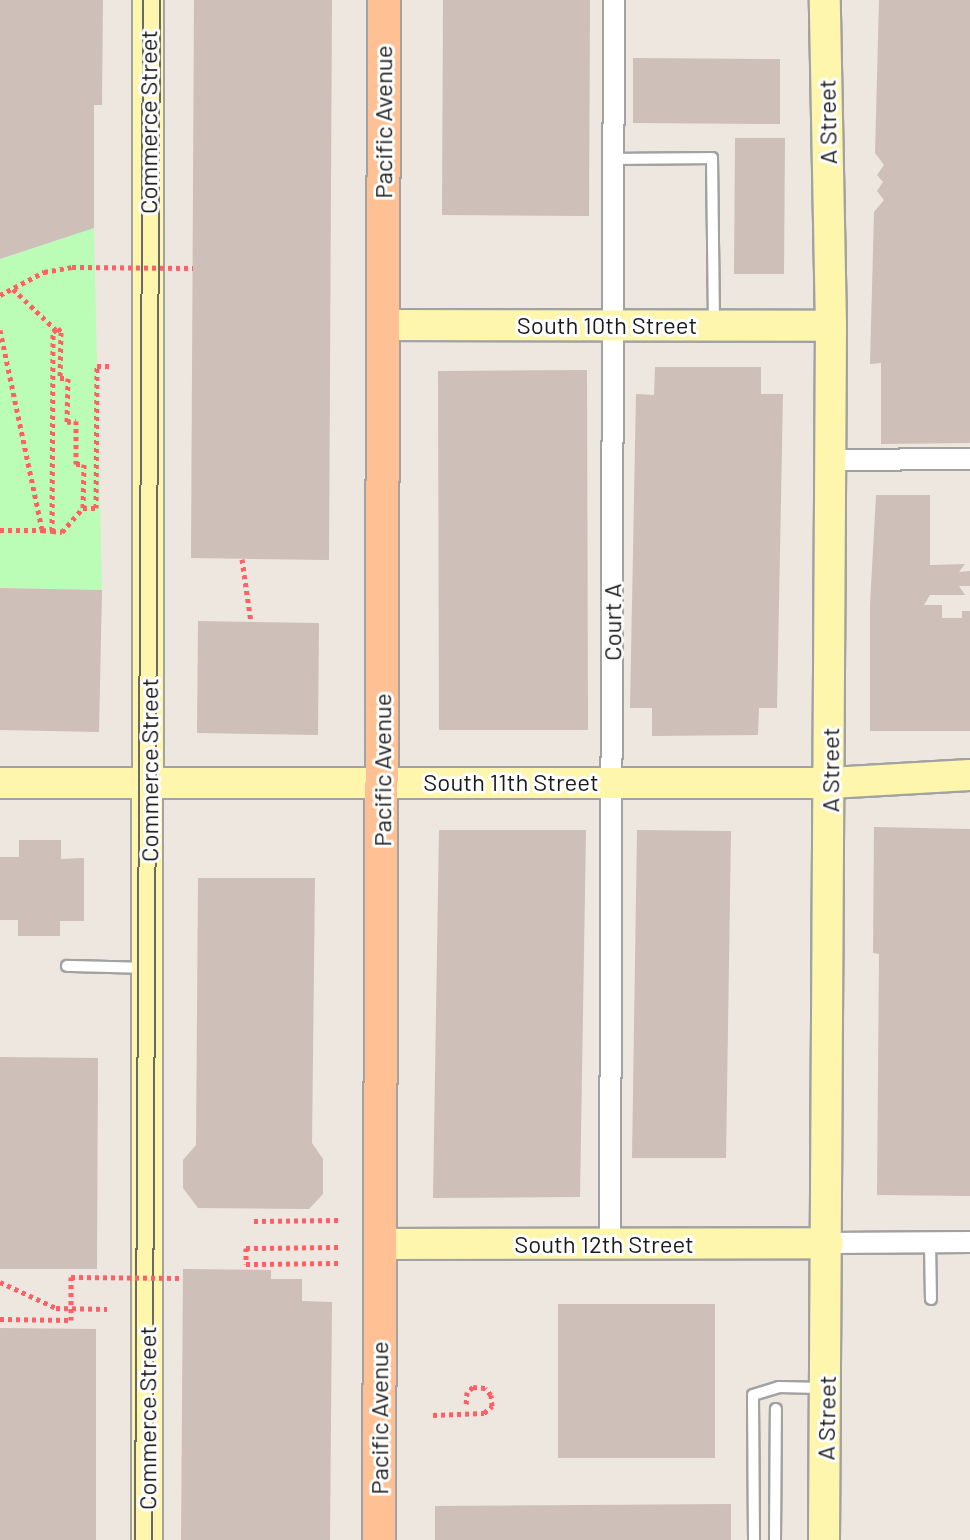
<!DOCTYPE html>
<html>
<head>
<meta charset="utf-8">
<style>
  body { margin:0 }
  #map { position:relative; width:970px; height:1540px; overflow:hidden; background:#eee7df; font-family:Barlow,sans-serif }
  div>[style] { position:absolute }
  .park>* { inset:0; background:#bbfdb7 }
  .building>* { inset:0; background:#cebfb8 }
  .path>* { height:5px; margin-top:-2.5px; transform-origin:0; background:repeating-linear-gradient(90deg,#ff5f66 0 4px,transparent 0 8px) }
  .roads { filter:drop-shadow(2px 0 #a2a2a2) drop-shadow(-2px 0 #a2a2a2) drop-shadow(0 2px #a2a2a2) drop-shadow(0 -2px #a2a2a2) }
  .lane>* { height:10px; margin:-5px; padding:0 5px; transform-origin:5px; border-radius:5px; background:#fff }
  .street>* { height:20px; margin:-10px; padding:0 10px; transform-origin:10px; border-radius:10px; background:#fff }
  .secondary>* { height:30px; margin:-15px; padding:0 15px; transform-origin:15px; border-radius:15px; background:#fef6ad }
  .primary>* { height:32px; margin:-16px; padding:0 16px; transform-origin:16px; border-radius:16px; background:#ffc193 }
  .tram>* { height:2px; margin:-1px; padding:0 1px; transform-origin:1px; border-radius:1px; background:#696969 }
  .path-bridge>* { height:5px; margin-top:-2.5px; transform-origin:0; background:repeating-linear-gradient(90deg,#ff5f66 0 4px,transparent 0 8px) }
  span { translate:-50% -50%; white-space:nowrap; text-align:center; line-height:1.15; -webkit-text-stroke:6px #fff; paint-order:stroke }
  .street-label { font-size:24px; color:#1b1b1b }
</style>
</head>
<body>
<div id="map">
  <div class="park">
    <i style="clip-path:polygon(94px 228px,102px 590px,0 588px,0 259px)"></i>
  </div>
  <div class="building">
    <i style="clip-path:polygon(0 0,103px 0,102px 105px,94px 105px,94px 228px,0 259px)"></i>
    <i style="clip-path:polygon(194px 0,332px 0,329px 560px,191px 558px)"></i>
    <i style="clip-path:polygon(443px 0,590px 0,589px 216px,442px 215px)"></i>
    <i style="clip-path:polygon(879px 0,970px 0,970px 443px,881px 444px,881px 363px,870px 364px,874px 212px,884px 200px,877px 191px,883px 182px,877px 175px,884px 165px,875px 153px)"></i>
    <i style="clip-path:polygon(633px 58px,780px 59px,780px 124px,633px 123px)"></i>
    <i style="clip-path:polygon(735px 138px,785px 138px,784px 274px,734px 274px)"></i>
    <i style="clip-path:polygon(655px 367px,761px 367px,761px 394px,783px 394px,777px 708px,759px 708px,758px 735px,652px 736px,652px 708px,630px 708px,636px 394px,654px 395px)"></i>
    <i style="clip-path:polygon(587px 370px,588px 730px,439px 730px,438px 371px)"></i>
    <i style="clip-path:polygon(876px 495px,930px 495px,930px 565px,965px 564px,959px 572px,970px 571px,970px 586px,959px 586px,965px 595px,930px 595px,924px 605px,942px 605px,942px 618px,962px 618px,962px 611px,970px 611px,970px 731px,870px 731px,870px 604px)"></i>
    <i style="clip-path:polygon(0 588px,102px 590px,99px 732px,0 730px)"></i>
    <i style="clip-path:polygon(198px 621px,319px 623px,318px 735px,197px 733px)"></i>
    <i style="clip-path:polygon(874px 827px,970px 829px,970px 1196px,877px 1195px,879px 954px,873px 953px)"></i>
    <i style="clip-path:polygon(439px 830px,586px 830px,580px 1197px,433px 1198px)"></i>
    <i style="clip-path:polygon(637px 830px,731px 831px,726px 1158px,632px 1158px)"></i>
    <i style="clip-path:polygon(19px 840px,61px 840px,61px 859px,84px 858px,84px 921px,60px 921px,60px 936px,18px 936px,18px 920px,0 920px,0 857px,19px 857px)"></i>
    <i style="clip-path:polygon(198px 878px,315px 878px,312px 1143px,323px 1159px,323px 1194px,309px 1209px,198px 1208px,183px 1188px,183px 1160px,196px 1145px)"></i>
    <i style="clip-path:polygon(0 1057px,98px 1058px,97px 1269px,0 1269px)"></i>
    <i style="clip-path:polygon(183px 1269px,271px 1270px,271px 1279px,302px 1279px,302px 1301px,332px 1302px,330px 1540px,181px 1540px)"></i>
    <i style="clip-path:polygon(558px 1304px,715px 1304px,715px 1458px,558px 1458px)"></i>
    <i style="clip-path:polygon(0 1328px,96px 1329px,96px 1540px,0 1540px)"></i>
    <i style="clip-path:polygon(731px 1504px,731px 1540px,435px 1540px,435px 1506px)"></i>
  </div>
  <div class="path">
    <i style="left:13px;top:289px;width:59px;rotate:43.6deg"></i>
    <i style="left:0;top:295px;width:50px;rotate:-27.6deg"></i>
    <i style="left:44px;top:272px;width:28px;rotate:-10deg"></i>
    <i style="left:0;top:330px;width:204px;rotate:78.1deg"></i>
    <i style="left:42px;top:530px;width:10px;rotate:6deg"></i>
    <i style="left:52px;top:531px;width:199px;rotate:-89.7deg"></i>
    <i style="left:53px;top:332px;width:6px;rotate:-39deg"></i>
    <i style="left:58px;top:328px;width:5px;rotate:53deg"></i>
    <i style="left:61px;top:332px;width:46px;rotate:91.2deg"></i>
    <i style="left:60px;top:378px;width:8px"></i>
    <i style="left:68px;top:378px;width:44px;rotate:91.3deg"></i>
    <i style="left:67px;top:422px;width:9px;rotate:-6deg"></i>
    <i style="left:76px;top:421px;width:43px;rotate:90deg"></i>
    <i style="left:76px;top:464px;width:8px"></i>
    <i style="left:84px;top:464px;width:44px;rotate:91.3deg"></i>
    <i style="left:83px;top:508px;width:13px"></i>
    <i style="left:96px;top:508px;width:142px;rotate:-89.6deg"></i>
    <i style="left:97px;top:366px;width:15px"></i>
    <i style="left:0;top:530px;width:42px"></i>
    <i style="left:52px;top:531px;width:10px;rotate:6deg"></i>
    <i style="left:62px;top:532px;width:32px;rotate:-49deg"></i>
    <i style="left:242px;top:559px;width:64px;rotate:81.9deg"></i>
    <i style="left:254px;top:1221px;width:84px;rotate:-0.7deg"></i>
    <i style="left:338px;top:1247px;width:92px;rotate:179.4deg"></i>
    <i style="left:246px;top:1248px;width:16px;rotate:90deg"></i>
    <i style="left:246px;top:1264px;width:93px;rotate:-0.6deg"></i>
    <i style="left:0;top:1282px;width:62px;rotate:24.9deg"></i>
    <i style="left:56px;top:1308px;width:51px;rotate:1.1deg"></i>
    <i style="left:433px;top:1415px;width:51px;rotate:-2.2deg"></i>
    <i style="left:484px;top:1413px;width:11px;rotate:-41deg"></i>
    <i style="left:492px;top:1406px;width:11px;rotate:-95deg"></i>
    <i style="left:491px;top:1395px;width:9px;rotate:-131deg"></i>
    <i style="left:485px;top:1388px;width:12px;rotate:-175deg"></i>
    <i style="left:473px;top:1387px;width:8px;rotate:140deg"></i>
    <i style="left:467px;top:1392px;width:13px;rotate:94deg"></i>
  </div>
  <div class="roads">
    <div class="lane">
      <i style="left:614px;top:159px;width:98px;rotate:-0.6deg"></i>
      <i style="left:712px;top:158px;width:165px;rotate:89.3deg"></i>
      <i style="left:67px;top:966px;width:76px;rotate:1.5deg"></i>
      <i style="left:930px;top:1243px;width:56px;rotate:89deg"></i>
      <i style="left:754px;top:1540px;width:145px;rotate:-90.4deg"></i>
      <i style="left:753px;top:1395px;width:27px;rotate:-17deg"></i>
      <i style="left:779px;top:1387px;width:42px;rotate:1.4deg"></i>
      <i style="left:775px;top:1540px;width:131px;rotate:-89.6deg"></i>
    </div>
    <div class="street">
      <i style="left:830px;top:460px;width:140px;rotate:-0.4deg"></i>
      <i style="left:828px;top:1243px;width:142px;rotate:-0.4deg"></i>
      <i style="left:610px;top:1244px;width:1244px;rotate:-89.82deg"></i>
    </div>
    <div class="secondary">
      <i style="left:383px;top:325px;width:448px;rotate:0.1deg"></i>
      <i style="left:0;top:783px;width:830px"></i>
      <i style="left:830px;top:783px;width:140px;rotate:-3.3deg"></i>
      <i style="left:380px;top:1244px;width:448px;rotate:-0.1deg"></i>
      <i style="left:147px;top:1540px;width:1540px;rotate:-89.96deg"></i>
      <i style="left:824px;top:1540px;width:1214px;rotate:-89.67deg"></i>
      <i style="left:831px;top:326px;width:326px;rotate:-91.1deg"></i>
    </div>
    <div class="primary">
      <i style="left:379px;top:1540px;width:1540px;rotate:-89.81deg"></i>
    </div>
  </div>
  <div class="tram">
    <i style="left:135px;top:1540px;width:1540px;rotate:-89.7deg"></i>
    <i style="left:152px;top:1540px;width:1540px;rotate:-89.7deg"></i>
  </div>
  <div class="path-bridge">
    <i style="left:72px;top:267px;width:121px;rotate:0.5deg"></i>
    <i style="left:0;top:1319px;width:71px;rotate:0.8deg"></i>
    <i style="left:71px;top:1320px;width:43px;rotate:-90deg"></i>
    <i style="left:71px;top:1277px;width:112px;rotate:0.5deg"></i>
  </div>
  <div class="street-label">
    <span style="left:148px;top:122px;rotate:-90deg">Commerce Street</span>
    <span style="left:383px;top:122px;rotate:-90deg">Pacific Avenue</span>
    <span style="left:827px;top:122px;rotate:-91deg">A Street</span>
    <span style="left:607px;top:325px">South 10th Street</span>
    <span style="left:612px;top:622px;rotate:-90deg">Court A</span>
    <span style="left:149px;top:770px;rotate:-90deg">Commerce Street</span>
    <span style="left:382px;top:770px;rotate:-90deg">Pacific Avenue</span>
    <span style="left:830px;top:770px;rotate:-90deg">A Street</span>
    <span style="left:511px;top:782px">South 11th Street</span>
    <span style="left:604px;top:1244px">South 12th Street</span>
    <span style="left:147px;top:1418px;rotate:-90deg">Commerce Street</span>
    <span style="left:379px;top:1418px;rotate:-90deg">Pacific Avenue</span>
    <span style="left:826px;top:1418px;rotate:-89deg">A Street</span>
  </div>
</div>
</body>
</html>
